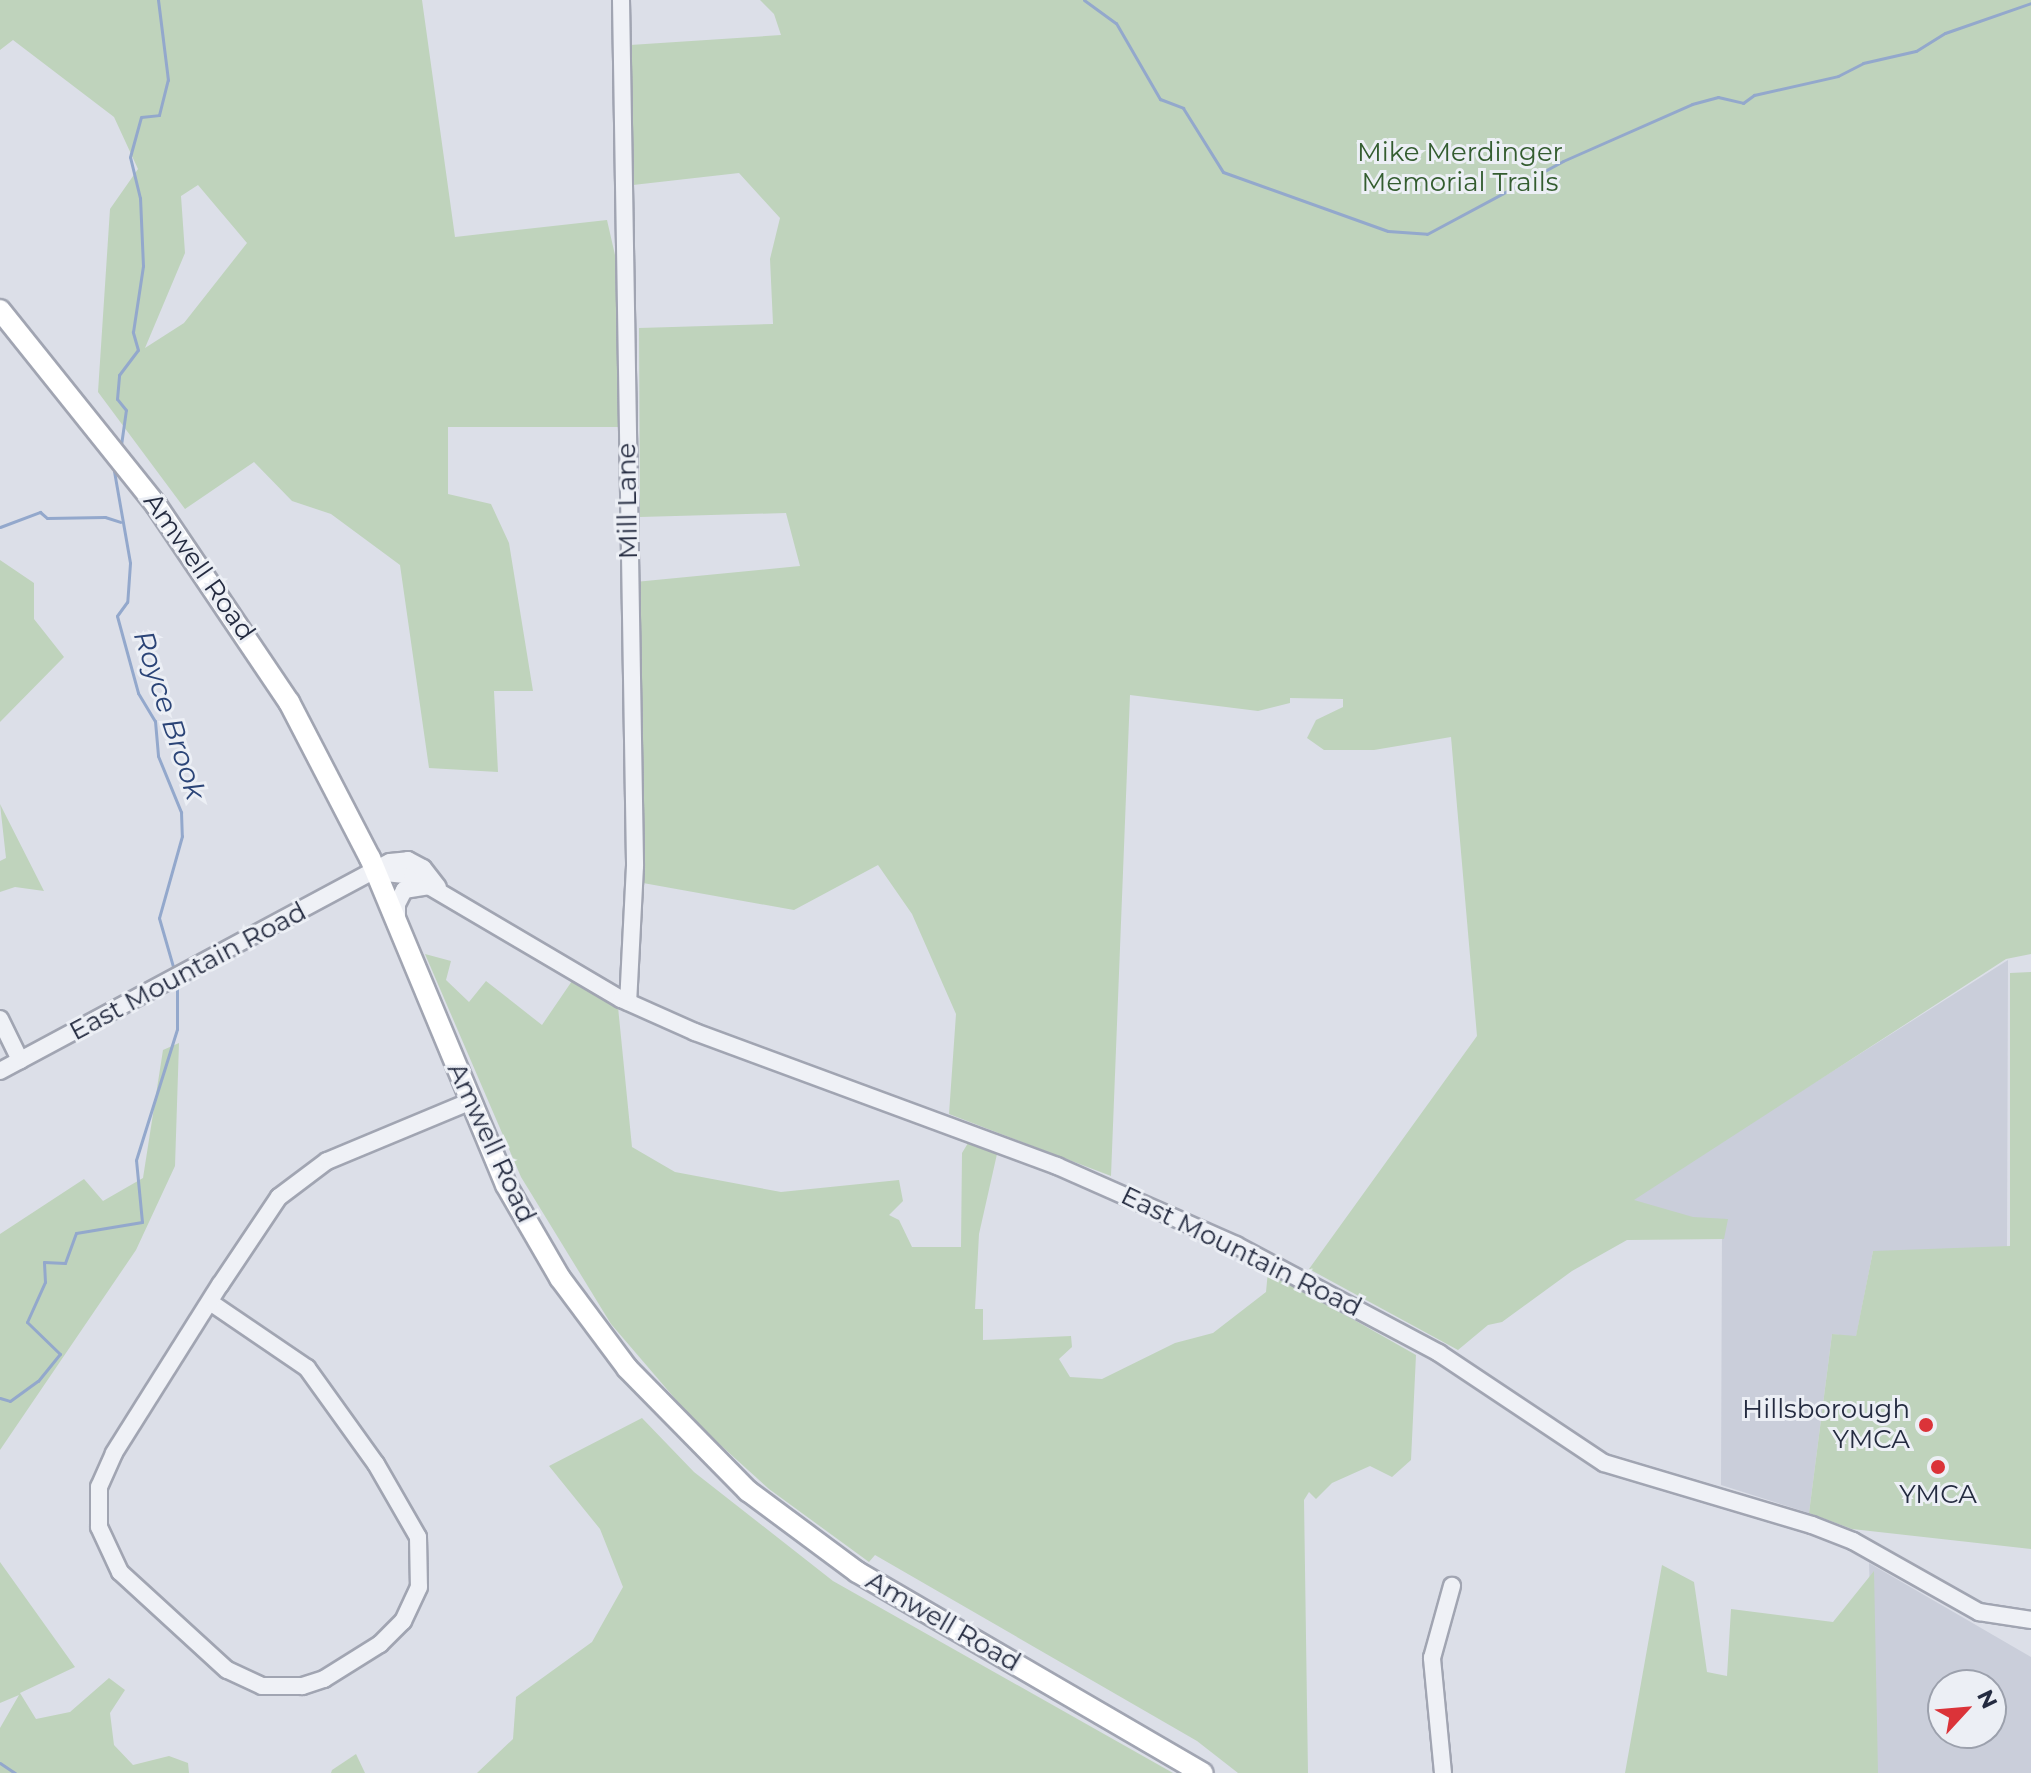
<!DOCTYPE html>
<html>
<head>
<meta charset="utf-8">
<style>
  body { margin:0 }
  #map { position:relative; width:2031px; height:1773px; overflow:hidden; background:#dcdfe8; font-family:Montserrat,sans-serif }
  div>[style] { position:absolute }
  .built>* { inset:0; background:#caceda }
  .green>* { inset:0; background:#bfd3bc }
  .stream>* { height:3px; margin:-1.5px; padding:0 1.5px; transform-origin:1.5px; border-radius:1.5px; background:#93a8cc }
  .roads { filter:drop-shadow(2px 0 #a1a5b2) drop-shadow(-2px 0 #a1a5b2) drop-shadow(0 2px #a1a5b2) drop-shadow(0 -2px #a1a5b2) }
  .minor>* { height:16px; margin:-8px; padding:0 8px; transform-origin:8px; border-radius:8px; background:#eff1f6 }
  .major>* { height:20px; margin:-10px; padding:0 10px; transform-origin:10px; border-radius:10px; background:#fff }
  .dots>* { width:22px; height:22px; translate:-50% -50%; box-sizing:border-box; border:4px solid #eceff5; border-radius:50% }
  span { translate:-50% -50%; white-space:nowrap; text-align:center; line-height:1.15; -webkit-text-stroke:6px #eceff5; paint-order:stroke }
  .park-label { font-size:26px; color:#345d30 }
  .street-label { font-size:26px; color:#242b40 }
  .poi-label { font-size:26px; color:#242b40 }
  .right { translate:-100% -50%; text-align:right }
  .water-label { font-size:28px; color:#2b4477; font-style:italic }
  .north { position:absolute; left:1927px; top:1669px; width:80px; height:80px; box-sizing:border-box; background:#eceff5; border:2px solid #9ca1ad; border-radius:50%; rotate:64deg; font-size:22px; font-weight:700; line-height:32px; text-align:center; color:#242b40 }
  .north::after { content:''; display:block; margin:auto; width:28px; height:36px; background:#db3339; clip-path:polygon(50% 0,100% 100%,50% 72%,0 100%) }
</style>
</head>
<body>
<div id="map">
  <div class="built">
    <i style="clip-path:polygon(2008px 960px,2007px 1253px,1873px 1251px,1856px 1337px,1832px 1334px,1809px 1513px,1721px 1485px,1722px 1225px,1628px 1201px)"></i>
    <i style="clip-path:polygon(evenodd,1869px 1563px,2031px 1657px,2031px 1773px,1876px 1773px,1869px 1563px,1943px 1685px,1991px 1685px,1991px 1733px,1943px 1733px,1943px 1685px)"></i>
  </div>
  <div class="green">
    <i style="clip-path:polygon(evenodd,0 0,422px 0,455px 237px,607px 220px,615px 255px,619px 427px,448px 427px,448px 494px,491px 504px,509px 543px,533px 691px,494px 691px,498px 772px,429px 768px,400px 565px,331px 514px,292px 501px,254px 462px,185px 509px,98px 392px,110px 209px,138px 169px,114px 117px,13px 40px,0 50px,0 0,198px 185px,247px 243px,184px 323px,145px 348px,185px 253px,181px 196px,198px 185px)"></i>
    <i style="clip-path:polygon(760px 0,2031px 0,2031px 954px,2006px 959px,1634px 1200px,1693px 1217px,1728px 1219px,1724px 1239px,1627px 1240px,1572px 1271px,1502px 1322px,1488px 1325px,1458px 1350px,1309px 1269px,1477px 1036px,1451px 737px,1374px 750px,1324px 750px,1307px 738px,1316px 720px,1343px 707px,1343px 699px,1290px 698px,1290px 703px,1258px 711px,1130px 695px,1111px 1176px,949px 1114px,956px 1014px,912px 914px,878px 865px,794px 910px,643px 883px,635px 582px,800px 566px,786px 513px,640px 517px,639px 328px,773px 324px,770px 259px,780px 218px,739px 173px,633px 185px,630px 45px,781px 35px,774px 14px)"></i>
    <i style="clip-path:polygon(0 560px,34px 583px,34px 619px,64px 657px,0 722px)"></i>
    <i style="clip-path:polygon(0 804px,4px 812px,44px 891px,15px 887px,0 892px,0 861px,6px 858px)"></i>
    <i style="clip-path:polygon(425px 954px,451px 961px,446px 980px,469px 1002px,486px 981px,542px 1025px,572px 981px,618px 1007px,632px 1147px,675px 1172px,781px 1192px,899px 1180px,903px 1201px,889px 1215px,899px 1220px,912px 1247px,961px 1247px,962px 1153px,968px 1143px,997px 1154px,979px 1234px,975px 1309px,983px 1309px,983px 1340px,1071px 1336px,1072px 1347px,1059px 1359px,1070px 1377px,1102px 1379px,1175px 1343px,1213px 1333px,1266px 1292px,1268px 1271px,1416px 1355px,1411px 1460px,1392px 1477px,1370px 1466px,1332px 1483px,1316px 1499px,1309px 1492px,1304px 1500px,1308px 1773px,1238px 1773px,1197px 1741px,875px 1555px,869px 1562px,769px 1489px,695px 1422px,611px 1324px,521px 1177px)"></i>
    <i style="clip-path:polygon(2031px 972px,2031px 1549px,1852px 1529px,1809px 1513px,1832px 1334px,1856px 1336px,1873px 1251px,2010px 1246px,2010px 973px)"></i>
    <i style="clip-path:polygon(179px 1043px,175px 1166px,136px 1250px,0 1450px,0 1234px,84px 1179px,103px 1201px,143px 1178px,163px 1050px)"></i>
    <i style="clip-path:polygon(642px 1418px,694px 1472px,833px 1581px,1173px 1773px,477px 1773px,513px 1739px,516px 1697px,592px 1642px,623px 1587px,600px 1529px,549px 1466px)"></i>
    <i style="clip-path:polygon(0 1562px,75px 1667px,20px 1693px,36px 1719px,70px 1712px,109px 1678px,125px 1690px,110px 1713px,114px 1745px,133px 1765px,169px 1756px,188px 1763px,189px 1773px,0 1773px,0 1728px,19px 1695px,0 1703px)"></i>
    <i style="clip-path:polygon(1662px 1565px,1694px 1582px,1707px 1672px,1727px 1676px,1731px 1609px,1833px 1622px,1874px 1571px,1878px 1773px,1625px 1773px)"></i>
    <i style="clip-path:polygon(356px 1754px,365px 1773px,331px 1773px,332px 1770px)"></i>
  </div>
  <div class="stream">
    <i style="left:1084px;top:0;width:39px;rotate:36deg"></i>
    <i style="left:1116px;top:23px;width:88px;rotate:59.9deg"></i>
    <i style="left:1160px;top:99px;width:25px;rotate:21deg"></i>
    <i style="left:1183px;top:108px;width:75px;rotate:58deg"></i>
    <i style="left:1223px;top:172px;width:175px;rotate:19.7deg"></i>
    <i style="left:1388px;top:231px;width:39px;rotate:4deg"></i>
    <i style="left:1427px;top:234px;width:154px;rotate:-28.2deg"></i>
    <i style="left:1563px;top:161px;width:141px;rotate:-23.8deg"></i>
    <i style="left:1692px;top:104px;width:27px;rotate:-15deg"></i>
    <i style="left:1718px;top:97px;width:26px;rotate:13deg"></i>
    <i style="left:1743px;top:103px;width:14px;rotate:-36deg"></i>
    <i style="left:1754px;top:95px;width:86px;rotate:-12.7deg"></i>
    <i style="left:1838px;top:76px;width:28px;rotate:-27deg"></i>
    <i style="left:1863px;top:63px;width:54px;rotate:-12.8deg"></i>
    <i style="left:1916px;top:51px;width:34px;rotate:-32deg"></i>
    <i style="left:1945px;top:33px;width:91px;rotate:-19.2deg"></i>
    <i style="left:121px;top:445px;width:35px;rotate:-82deg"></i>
    <i style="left:126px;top:410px;width:14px;rotate:-129deg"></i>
    <i style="left:117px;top:399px;width:24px;rotate:-85deg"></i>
    <i style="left:119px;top:375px;width:31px;rotate:-53deg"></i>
    <i style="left:138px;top:350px;width:19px;rotate:-106deg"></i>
    <i style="left:133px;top:332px;width:67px;rotate:-81.4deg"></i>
    <i style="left:143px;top:266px;width:68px;rotate:-92.5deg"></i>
    <i style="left:140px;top:198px;width:42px;rotate:-103.7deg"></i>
    <i style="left:130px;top:157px;width:41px;rotate:-74.6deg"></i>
    <i style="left:141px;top:117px;width:18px;rotate:-6deg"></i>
    <i style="left:159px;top:115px;width:36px;rotate:-76deg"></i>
    <i style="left:168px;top:80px;width:81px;rotate:-97.1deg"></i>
    <i style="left:114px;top:471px;width:93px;rotate:80.1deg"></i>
    <i style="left:130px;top:563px;width:39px;rotate:94deg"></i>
    <i style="left:127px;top:602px;width:17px;rotate:126deg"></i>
    <i style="left:117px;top:616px;width:80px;rotate:74.7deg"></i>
    <i style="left:138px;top:693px;width:33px;rotate:59deg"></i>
    <i style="left:155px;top:721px;width:35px;rotate:85deg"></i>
    <i style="left:158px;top:756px;width:61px;rotate:67.7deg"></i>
    <i style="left:181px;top:812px;width:24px;rotate:88deg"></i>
    <i style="left:182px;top:836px;width:85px;rotate:105.7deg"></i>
    <i style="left:159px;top:918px;width:54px;rotate:73.9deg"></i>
    <i style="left:0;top:527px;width:43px;rotate:-20.6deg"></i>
    <i style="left:40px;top:512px;width:9px;rotate:41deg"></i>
    <i style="left:47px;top:518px;width:58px;rotate:-1deg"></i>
    <i style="left:105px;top:517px;width:16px;rotate:18deg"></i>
    <i style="left:0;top:1398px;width:10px;rotate:17deg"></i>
    <i style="left:10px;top:1401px;width:34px;rotate:-36deg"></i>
    <i style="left:38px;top:1381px;width:35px;rotate:-51deg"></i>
    <i style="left:60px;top:1354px;width:46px;rotate:-135.9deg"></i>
    <i style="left:27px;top:1322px;width:44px;rotate:-65.8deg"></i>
    <i style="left:45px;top:1282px;width:20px;rotate:-93deg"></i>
    <i style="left:44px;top:1262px;width:21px;rotate:3deg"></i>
    <i style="left:65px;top:1263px;width:32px;rotate:-70deg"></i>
    <i style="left:76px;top:1233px;width:67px;rotate:-9.5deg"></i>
    <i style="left:142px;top:1222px;width:62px;rotate:-95.5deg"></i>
    <i style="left:136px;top:1160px;width:137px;rotate:-72.6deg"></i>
    <i style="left:177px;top:1029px;width:42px;rotate:-90deg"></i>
    <i style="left:0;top:1763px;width:18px;rotate:34deg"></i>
  </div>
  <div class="roads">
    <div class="minor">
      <i style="left:621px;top:0;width:866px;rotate:89.07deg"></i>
      <i style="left:635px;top:866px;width:136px;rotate:92.9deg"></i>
      <i style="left:376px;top:872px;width:36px;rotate:6deg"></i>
      <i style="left:412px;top:876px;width:243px;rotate:30.5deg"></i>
      <i style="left:621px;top:999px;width:81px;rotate:24deg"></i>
      <i style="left:695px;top:1032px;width:386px;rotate:20.3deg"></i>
      <i style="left:1057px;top:1166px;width:196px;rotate:23.8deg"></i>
      <i style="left:1236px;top:1245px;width:230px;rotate:28deg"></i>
      <i style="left:1439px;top:1353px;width:198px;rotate:33.7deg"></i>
      <i style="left:1604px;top:1463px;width:217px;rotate:16.6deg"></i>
      <i style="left:1812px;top:1525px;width:44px;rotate:21.3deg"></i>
      <i style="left:1853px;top:1541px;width:145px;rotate:29.4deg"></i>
      <i style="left:1979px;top:1612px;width:53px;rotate:8.7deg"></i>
      <i style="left:397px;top:919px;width:15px;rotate:-90deg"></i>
      <i style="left:397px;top:904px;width:16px;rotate:-63deg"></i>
      <i style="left:404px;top:890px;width:24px;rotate:-9deg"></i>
      <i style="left:0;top:1019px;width:46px;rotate:64deg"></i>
      <i style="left:0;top:1071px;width:442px;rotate:-28.2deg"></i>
      <i style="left:390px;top:862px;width:18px;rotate:-6deg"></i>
      <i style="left:408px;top:860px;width:17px;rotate:28deg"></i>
      <i style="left:423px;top:868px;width:24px;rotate:52deg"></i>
      <i style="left:210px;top:1302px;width:117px;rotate:34.2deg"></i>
      <i style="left:307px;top:1368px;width:118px;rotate:54.3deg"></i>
      <i style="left:376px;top:1464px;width:84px;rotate:60.1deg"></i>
      <i style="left:418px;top:1537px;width:50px;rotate:88.9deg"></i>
      <i style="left:419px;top:1587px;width:38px;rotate:115deg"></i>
      <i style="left:403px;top:1621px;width:33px;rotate:135deg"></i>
      <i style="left:380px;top:1644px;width:66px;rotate:148deg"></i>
      <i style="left:324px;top:1679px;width:23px;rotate:162deg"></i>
      <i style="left:302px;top:1686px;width:40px;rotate:180deg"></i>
      <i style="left:262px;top:1686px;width:38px;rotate:-155deg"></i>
      <i style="left:227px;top:1670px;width:145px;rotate:-137.5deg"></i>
      <i style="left:120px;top:1572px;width:50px;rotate:-115deg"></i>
      <i style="left:99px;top:1527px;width:40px;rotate:-90deg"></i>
      <i style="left:99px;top:1487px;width:37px;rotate:-66deg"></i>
      <i style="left:114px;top:1453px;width:199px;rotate:-57.8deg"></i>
      <i style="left:220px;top:1285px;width:106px;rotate:-56.2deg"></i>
      <i style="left:279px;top:1197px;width:60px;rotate:-36.9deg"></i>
      <i style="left:327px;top:1161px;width:154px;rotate:-22.6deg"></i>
      <i style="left:1443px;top:1773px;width:116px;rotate:-95.5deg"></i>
      <i style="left:1432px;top:1658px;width:75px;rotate:-74.5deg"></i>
    </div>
    <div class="major">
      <i style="left:0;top:310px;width:250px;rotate:51.3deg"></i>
      <i style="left:156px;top:505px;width:238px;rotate:56deg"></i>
      <i style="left:289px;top:702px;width:176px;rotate:62.6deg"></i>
      <i style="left:370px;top:858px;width:354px;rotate:67.4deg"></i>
      <i style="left:506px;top:1185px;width:108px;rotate:59.9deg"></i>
      <i style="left:560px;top:1278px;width:112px;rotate:53.3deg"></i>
      <i style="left:627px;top:1368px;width:173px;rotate:45.5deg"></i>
      <i style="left:748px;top:1491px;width:136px;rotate:36.6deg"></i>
      <i style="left:857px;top:1572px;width:400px;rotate:30.2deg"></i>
    </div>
  </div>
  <div class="dots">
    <i style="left:1926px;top:1425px;background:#db3339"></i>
    <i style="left:1938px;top:1467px;background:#db3339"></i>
  </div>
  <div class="park-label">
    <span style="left:1460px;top:168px">Mike Merdinger<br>Memorial Trails</span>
  </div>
  <div class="street-label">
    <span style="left:628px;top:501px;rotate:-91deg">Mill Lane</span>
    <span style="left:199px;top:567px;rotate:55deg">Amwell Road</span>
    <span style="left:188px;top:972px;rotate:-28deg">East Mountain Road</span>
    <span style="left:491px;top:1143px;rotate:65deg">Amwell Road</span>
    <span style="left:1241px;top:1252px;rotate:26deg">East Mountain Road</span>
    <span style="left:943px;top:1622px;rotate:30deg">Amwell Road</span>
  </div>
  <div class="poi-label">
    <span class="right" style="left:1910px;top:1425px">Hillsborough<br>YMCA</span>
    <span style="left:1938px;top:1495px">YMCA</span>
  </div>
  <div class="water-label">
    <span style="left:170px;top:715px;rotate:72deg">Royce Brook</span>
  </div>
  <div class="north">N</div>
</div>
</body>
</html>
